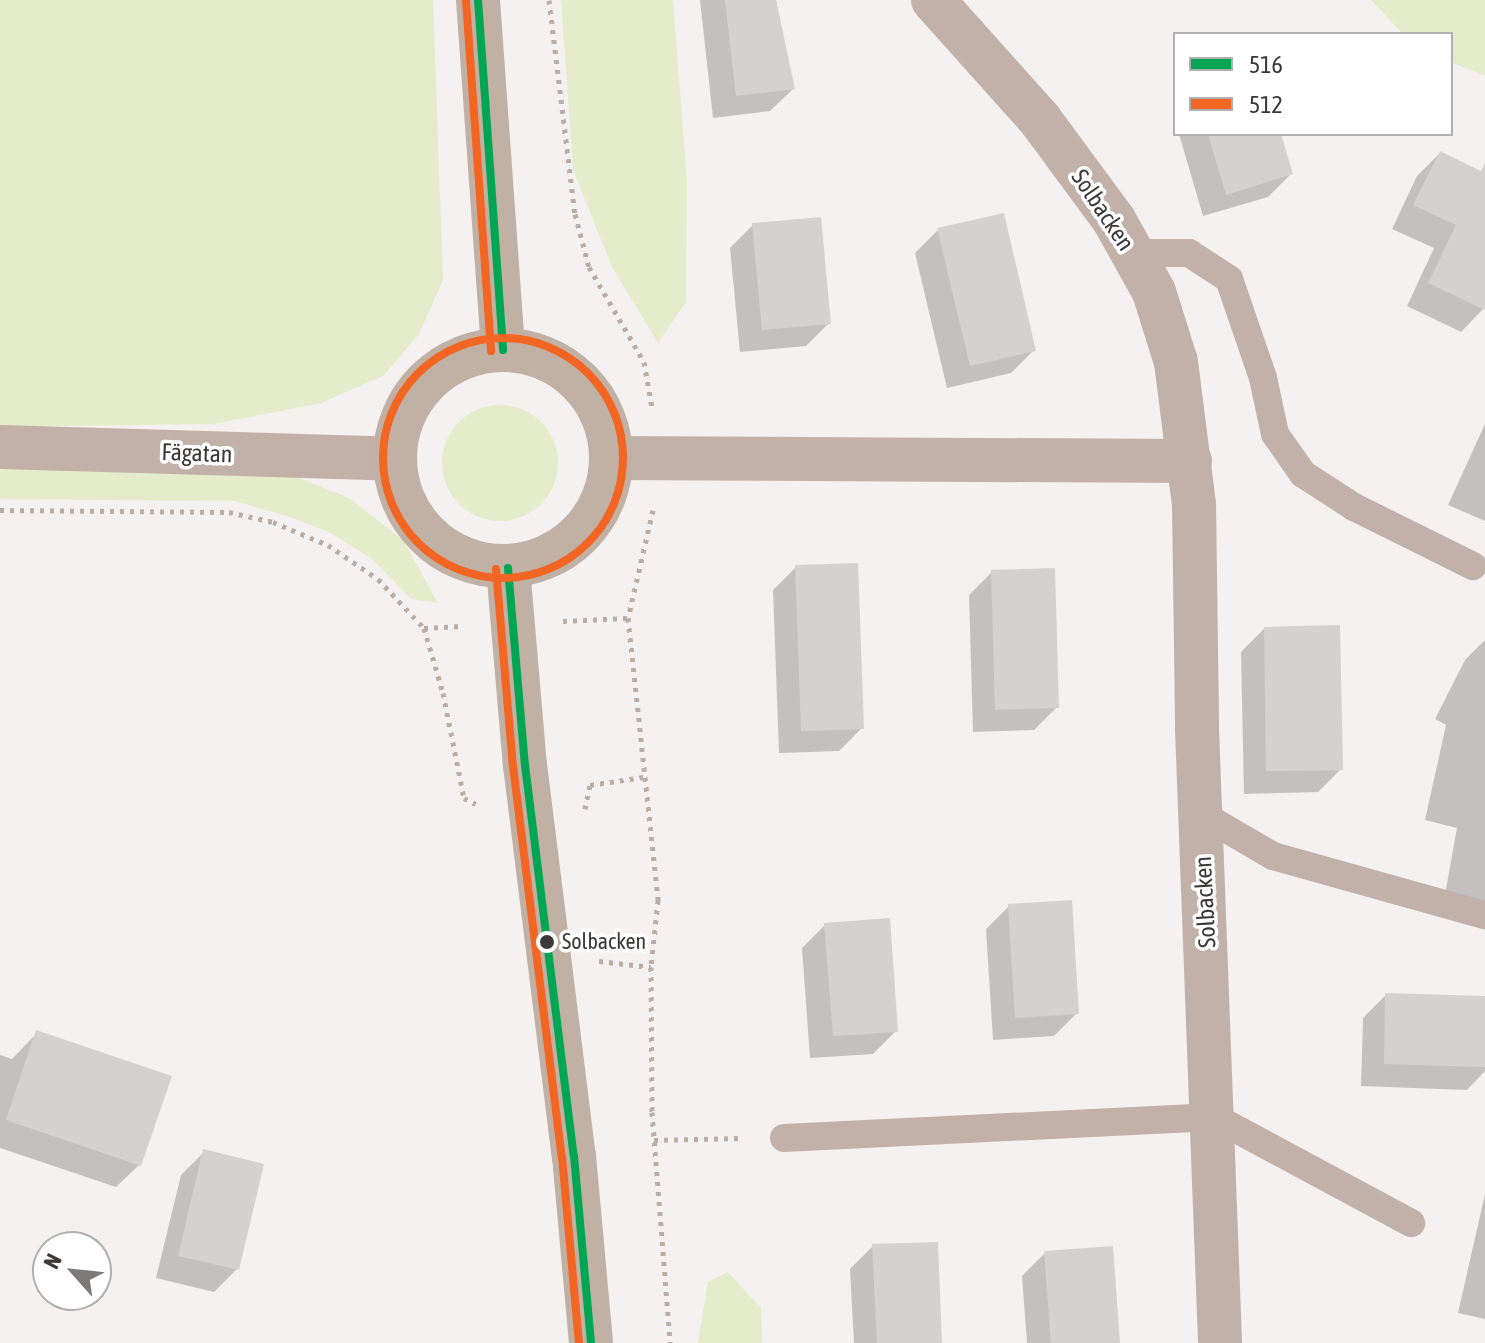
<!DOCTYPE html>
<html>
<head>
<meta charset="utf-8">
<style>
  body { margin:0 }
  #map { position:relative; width:1485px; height:1343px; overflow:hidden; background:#f5f1f0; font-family:"Asap Condensed",sans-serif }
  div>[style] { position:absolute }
  .green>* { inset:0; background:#e5eccb }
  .round { border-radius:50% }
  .shadow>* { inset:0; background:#0003 }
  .building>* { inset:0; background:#d4d1d1 }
  .path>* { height:5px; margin-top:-2.5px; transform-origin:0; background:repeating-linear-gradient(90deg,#b9aea7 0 4px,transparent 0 10px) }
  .lane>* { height:28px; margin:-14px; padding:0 14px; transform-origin:14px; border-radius:14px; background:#c2b1a8 }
  .street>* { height:44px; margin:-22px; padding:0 22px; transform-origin:22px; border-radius:22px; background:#c2b1a8 }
  .secondary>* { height:44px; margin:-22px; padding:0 22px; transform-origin:22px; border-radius:22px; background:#c1b0a4 }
  .secondary>.ring { margin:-22px; padding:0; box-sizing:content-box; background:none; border:44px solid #c1b0a4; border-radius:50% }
  .bus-1>* { height:8px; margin:-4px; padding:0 4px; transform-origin:4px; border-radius:4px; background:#00a651 }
  .bus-2>* { height:8px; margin:-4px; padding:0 4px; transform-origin:4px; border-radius:4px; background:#f26522 }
  .bus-2>.ring { margin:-4px; padding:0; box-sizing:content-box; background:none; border:8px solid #f26522; border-radius:50% }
  .dots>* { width:22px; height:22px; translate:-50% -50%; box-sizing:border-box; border:4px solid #fff; border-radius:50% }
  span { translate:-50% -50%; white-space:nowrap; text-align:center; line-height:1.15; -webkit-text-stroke:7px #fff; paint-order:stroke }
  .bus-label { font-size:22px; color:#3b3837 }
  .left { translate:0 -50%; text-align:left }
  .street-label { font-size:24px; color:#3b3837 }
  .legend { position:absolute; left:1173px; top:32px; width:280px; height:104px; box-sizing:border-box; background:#fff; border:2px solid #b1afaf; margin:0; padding:10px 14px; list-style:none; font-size:24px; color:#3b3837 }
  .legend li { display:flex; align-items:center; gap:16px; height:40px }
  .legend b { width:40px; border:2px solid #b1afaf }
  .north { position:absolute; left:32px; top:1231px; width:80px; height:80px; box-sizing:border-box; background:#fff; border:2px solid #b1afaf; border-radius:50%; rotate:297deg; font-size:22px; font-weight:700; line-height:32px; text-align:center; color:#3b3837 }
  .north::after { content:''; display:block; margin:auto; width:28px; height:36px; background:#7c7978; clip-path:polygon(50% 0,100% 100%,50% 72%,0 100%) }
</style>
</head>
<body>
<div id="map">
  <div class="green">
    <i style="clip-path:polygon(0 0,433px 0,443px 280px,419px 334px,383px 376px,321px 403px,214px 424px,0 427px)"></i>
    <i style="clip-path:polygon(561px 0,673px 0,687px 181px,686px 302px,658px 343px,612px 267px,573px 170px)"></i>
    <i style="clip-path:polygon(1371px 0,1485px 0,1485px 76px,1451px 62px,1451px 34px,1403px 34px)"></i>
    <i class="round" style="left:442px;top:405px;width:116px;height:116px"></i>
    <i style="clip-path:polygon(0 468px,285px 472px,349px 498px,403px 540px,438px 603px,411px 599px,372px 559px,331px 533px,290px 517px,235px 501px,0 499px)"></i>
    <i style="clip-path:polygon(728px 1272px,761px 1308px,762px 1343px,698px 1343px,708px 1282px)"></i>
  </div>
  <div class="shadow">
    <i style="clip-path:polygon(700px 0,776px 0,793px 89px,770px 111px,713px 118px)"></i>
    <i style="clip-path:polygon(1179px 134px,1279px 134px,1291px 174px,1268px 197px,1203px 216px)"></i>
    <i style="clip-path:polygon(1440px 153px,1485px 175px,1485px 307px,1461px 332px,1407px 306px,1434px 248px,1392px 229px,1417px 176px)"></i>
    <i style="clip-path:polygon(753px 225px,829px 323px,806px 346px,740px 352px,730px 248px)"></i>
    <i style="clip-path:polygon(938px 230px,1034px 350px,1011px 373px,947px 388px,915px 253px)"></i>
    <i style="clip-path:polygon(1485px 424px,1485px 521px,1448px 505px)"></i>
    <i style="clip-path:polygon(796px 567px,862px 728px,839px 751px,779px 753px,773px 590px)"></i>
    <i style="clip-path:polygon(992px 572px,1057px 707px,1034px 730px,973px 732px,969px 595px)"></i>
    <i style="clip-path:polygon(1264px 629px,1341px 769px,1318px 792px,1244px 794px,1241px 652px)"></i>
    <i style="clip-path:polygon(1485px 640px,1485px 909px,1444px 900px,1457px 828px,1425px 820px,1446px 725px,1435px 719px,1465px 660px)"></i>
    <i style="clip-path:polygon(1009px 906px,1077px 1013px,1054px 1036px,993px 1040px,986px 929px)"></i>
    <i style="clip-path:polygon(825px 925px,896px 1031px,873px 1054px,810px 1058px,802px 948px)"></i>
    <i style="clip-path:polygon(1386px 995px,1485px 998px,1485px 1071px,1467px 1090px,1361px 1086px,1363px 1018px)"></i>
    <i style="clip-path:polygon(37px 1033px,139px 1165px,116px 1187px,0 1148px,0 1055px,12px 1059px)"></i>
    <i style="clip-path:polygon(204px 1152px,237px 1269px,214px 1292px,156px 1278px,181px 1175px)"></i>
    <i style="clip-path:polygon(1485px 1194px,1485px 1319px,1458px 1313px)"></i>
    <i style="clip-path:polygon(873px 1246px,940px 1343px,854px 1343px,850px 1269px)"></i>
    <i style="clip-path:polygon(1045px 1253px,1118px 1343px,1027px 1343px,1022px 1276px)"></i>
  </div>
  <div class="building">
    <i style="clip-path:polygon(725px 0,776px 0,795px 89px,736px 96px)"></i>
    <i style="clip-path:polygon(1208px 134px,1281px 134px,1293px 174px,1226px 195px)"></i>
    <i style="clip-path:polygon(1440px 151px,1481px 171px,1485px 163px,1485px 310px,1428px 283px,1456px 225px,1413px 205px)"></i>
    <i style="clip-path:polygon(1004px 213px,1036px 351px,970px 366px,937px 228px)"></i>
    <i style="clip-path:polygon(821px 217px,831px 324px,762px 330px,752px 223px)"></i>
    <i style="clip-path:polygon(858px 563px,864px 729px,801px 731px,795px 565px)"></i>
    <i style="clip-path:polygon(1055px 568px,1059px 708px,995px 710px,991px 570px)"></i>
    <i style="clip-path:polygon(1340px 625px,1343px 770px,1266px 771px,1264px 627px)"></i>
    <i style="clip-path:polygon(1072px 900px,1079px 1014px,1015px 1018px,1008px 904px)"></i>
    <i style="clip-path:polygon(890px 918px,898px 1032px,833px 1036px,824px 923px)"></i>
    <i style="clip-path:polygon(1385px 993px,1485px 996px,1485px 1067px,1384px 1064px)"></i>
    <i style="clip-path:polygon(36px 1030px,172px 1076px,141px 1166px,6px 1120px)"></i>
    <i style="clip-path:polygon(203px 1149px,264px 1164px,239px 1270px,178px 1256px)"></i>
    <i style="clip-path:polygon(938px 1242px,942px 1343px,877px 1343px,872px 1244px)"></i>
    <i style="clip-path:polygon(1113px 1246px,1120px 1343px,1051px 1343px,1044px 1251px)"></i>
  </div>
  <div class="path">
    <i style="left:549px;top:0;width:216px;rotate:83.1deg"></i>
    <i style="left:575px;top:214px;width:55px;rotate:75.2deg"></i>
    <i style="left:589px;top:267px;width:110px;rotate:59.9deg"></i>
    <i style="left:644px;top:362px;width:47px;rotate:80.1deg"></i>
    <i style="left:0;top:510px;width:229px;rotate:0.5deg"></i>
    <i style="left:229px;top:512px;width:45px;rotate:12.8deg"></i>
    <i style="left:273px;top:522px;width:60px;rotate:22.7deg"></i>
    <i style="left:328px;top:545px;width:60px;rotate:34.2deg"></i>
    <i style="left:378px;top:579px;width:67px;rotate:46.8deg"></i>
    <i style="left:424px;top:628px;width:38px;rotate:-3deg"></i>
    <i style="left:653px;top:510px;width:111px;rotate:103deg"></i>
    <i style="left:628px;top:618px;width:284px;rotate:83.9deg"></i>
    <i style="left:658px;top:900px;width:67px;rotate:96deg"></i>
    <i style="left:651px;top:967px;width:145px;rotate:89.6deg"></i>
    <i style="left:652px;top:1112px;width:232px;rotate:85.5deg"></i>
    <i style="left:563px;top:621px;width:65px;rotate:-2.6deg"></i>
    <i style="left:424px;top:628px;width:68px;rotate:73.7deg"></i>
    <i style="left:443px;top:693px;width:107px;rotate:78.7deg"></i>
    <i style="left:464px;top:798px;width:13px;rotate:27deg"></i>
    <i style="left:585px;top:809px;width:25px;rotate:-78deg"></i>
    <i style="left:590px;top:785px;width:54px;rotate:-8.6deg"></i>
    <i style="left:599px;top:961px;width:52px;rotate:6.6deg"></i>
    <i style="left:654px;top:1140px;width:87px;rotate:-1.3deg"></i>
  </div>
  <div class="lane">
    <i style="left:1132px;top:253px;width:57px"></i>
    <i style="left:1189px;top:253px;width:48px;rotate:33deg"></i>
    <i style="left:1229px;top:279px;width:105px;rotate:71deg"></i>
    <i style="left:1263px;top:378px;width:57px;rotate:77.9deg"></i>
    <i style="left:1275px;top:434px;width:49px;rotate:55deg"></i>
    <i style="left:1303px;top:474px;width:61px;rotate:32.9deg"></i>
    <i style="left:1354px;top:507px;width:133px;rotate:26.4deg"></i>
    <i style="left:1201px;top:814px;width:83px;rotate:30.3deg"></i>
    <i style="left:1273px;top:856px;width:220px;rotate:15.6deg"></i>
    <i style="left:784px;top:1138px;width:431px;rotate:-2.8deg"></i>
    <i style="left:1214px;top:1117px;width:224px;rotate:28.3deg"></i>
  </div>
  <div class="street">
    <i style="left:933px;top:0;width:162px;rotate:48.2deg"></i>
    <i style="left:1041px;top:121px;width:123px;rotate:53.6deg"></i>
    <i style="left:1114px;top:220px;width:82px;rotate:60.9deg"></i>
    <i style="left:1154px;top:292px;width:73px;rotate:72.6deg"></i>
    <i style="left:1176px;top:362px;width:143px;rotate:82.8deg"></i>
    <i style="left:1194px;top:504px;width:225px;rotate:89.2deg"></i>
    <i style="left:1197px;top:729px;width:614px;rotate:87.85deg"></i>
    <i style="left:0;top:447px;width:394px;rotate:1.7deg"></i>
    <i style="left:611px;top:458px;width:579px;rotate:0.3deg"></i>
  </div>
  <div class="secondary">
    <i style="left:478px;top:0;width:351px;rotate:85.9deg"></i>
    <i class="ring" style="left:395px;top:350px;width:172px;height:172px"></i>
    <i style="left:508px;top:568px;width:198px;rotate:85.1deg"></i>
    <i style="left:525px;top:765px;width:394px;rotate:82.9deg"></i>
    <i style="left:574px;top:1156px;width:188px;rotate:84.8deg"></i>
  </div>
  <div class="bus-1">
    <i style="left:478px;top:0;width:351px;rotate:85.9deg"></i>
    <i style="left:508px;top:568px;width:198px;rotate:85.1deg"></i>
    <i style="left:525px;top:765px;width:394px;rotate:82.9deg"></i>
    <i style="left:574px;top:1156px;width:188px;rotate:84.8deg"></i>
  </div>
  <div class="bus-2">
    <i style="left:466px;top:1px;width:351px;rotate:85.9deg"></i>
    <i class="ring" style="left:383px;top:338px;width:232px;height:232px"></i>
    <i style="left:496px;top:569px;width:198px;rotate:85.1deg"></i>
    <i style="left:513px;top:766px;width:394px;rotate:82.9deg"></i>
    <i style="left:562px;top:1157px;width:187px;rotate:84.8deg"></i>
  </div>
  <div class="dots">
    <i style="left:547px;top:942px;background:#3b3837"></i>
  </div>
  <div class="bus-label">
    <span class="left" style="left:562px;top:942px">Solbacken</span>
  </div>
  <div class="street-label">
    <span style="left:1103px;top:210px;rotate:56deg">Solbacken</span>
    <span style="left:197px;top:453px;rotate:2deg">Fägatan</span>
    <span style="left:1205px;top:902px;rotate:-93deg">Solbacken</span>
  </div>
  <ul class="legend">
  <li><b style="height:10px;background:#00a651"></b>516</li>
  <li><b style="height:10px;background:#f26522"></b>512</li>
  </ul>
  <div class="north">N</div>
</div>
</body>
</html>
